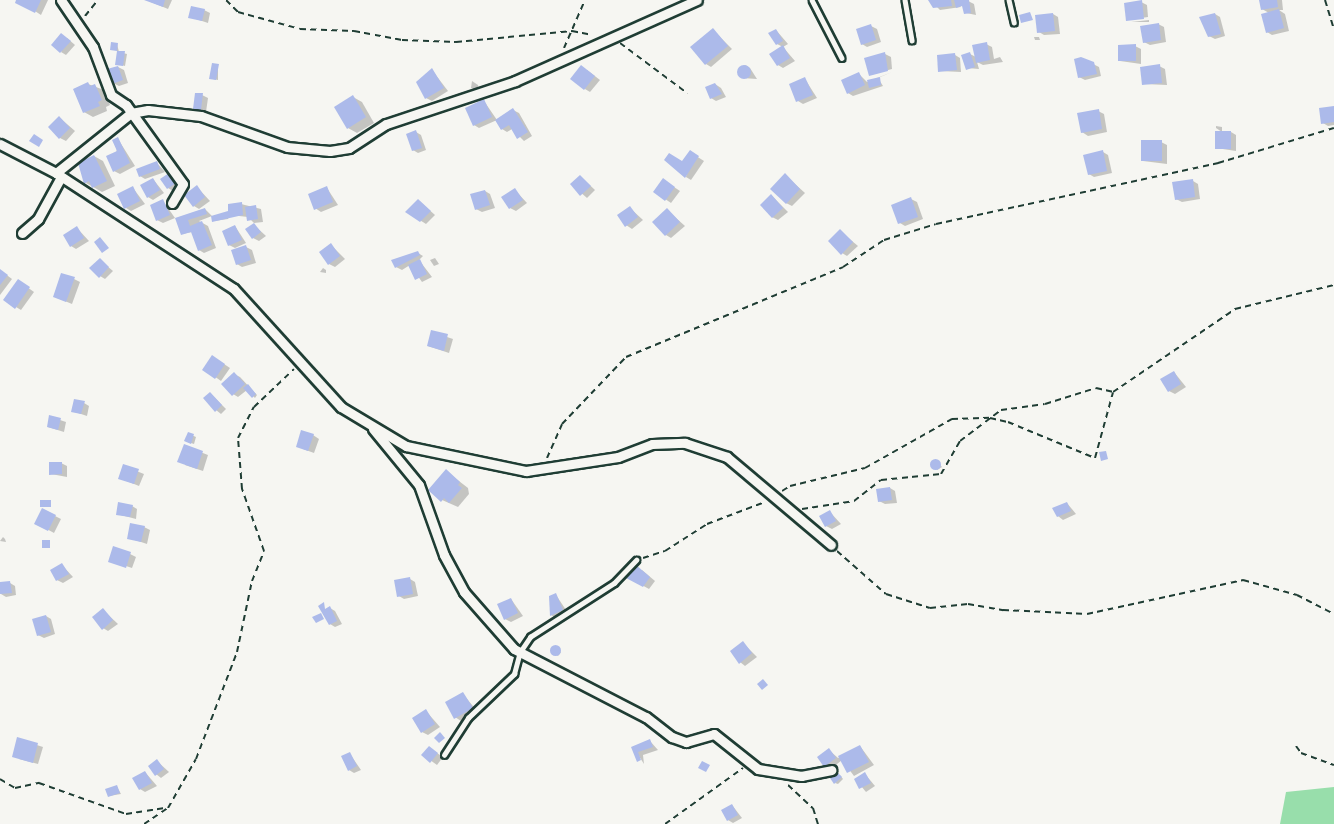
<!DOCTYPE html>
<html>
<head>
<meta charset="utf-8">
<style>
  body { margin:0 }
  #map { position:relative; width:1334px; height:824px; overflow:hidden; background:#f6f6f2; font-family:"Architects Daughter",sans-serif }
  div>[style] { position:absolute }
  .green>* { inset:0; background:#98deab }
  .shadow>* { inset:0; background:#0003 }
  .building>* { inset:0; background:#acbaea }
  .round { border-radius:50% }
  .path>* { height:2px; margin-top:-1px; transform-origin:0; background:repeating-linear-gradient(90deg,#1f3d34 0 6px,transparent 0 10.5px) }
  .roads { filter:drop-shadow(2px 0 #1f3d34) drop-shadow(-2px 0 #1f3d34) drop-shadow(0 2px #1f3d34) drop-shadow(0 -2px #1f3d34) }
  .service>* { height:4.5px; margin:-2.25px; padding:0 2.25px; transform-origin:2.25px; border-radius:2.25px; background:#f6f6f2 }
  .minor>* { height:9px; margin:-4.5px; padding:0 4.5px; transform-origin:4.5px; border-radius:4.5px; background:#f6f6f2 }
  span { translate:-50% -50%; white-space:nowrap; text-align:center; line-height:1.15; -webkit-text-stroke:6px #f6f6f2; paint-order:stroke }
</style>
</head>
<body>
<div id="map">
  <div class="green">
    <i style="clip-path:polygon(1334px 787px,1334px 824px,1280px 824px,1286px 792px)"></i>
  </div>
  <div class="shadow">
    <i style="clip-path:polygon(18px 0,48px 0,41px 15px)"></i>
    <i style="clip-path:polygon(146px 0,172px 0,168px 9px)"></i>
    <i style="clip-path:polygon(930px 0,955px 0,961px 7px,940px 10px)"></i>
    <i style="clip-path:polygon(1261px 0,1282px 0,1283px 10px,1279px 10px,1285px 14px,1289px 31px,1272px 35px,1267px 32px,1269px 13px,1262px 9px)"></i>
    <i style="clip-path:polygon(968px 1px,974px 4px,976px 15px,966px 13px)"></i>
    <i style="clip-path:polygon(1141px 2px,1147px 5px,1148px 17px,1128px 20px)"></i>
    <i style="clip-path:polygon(204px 10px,210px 13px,208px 23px,190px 17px)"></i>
    <i style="clip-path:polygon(1053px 14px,1058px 17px,1060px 34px,1044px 35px,1039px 32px)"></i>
    <i style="clip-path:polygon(1215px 14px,1220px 17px,1225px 36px,1215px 39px,1209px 36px)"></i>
    <i style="clip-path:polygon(1149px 20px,1149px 22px,1131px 22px)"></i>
    <i style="clip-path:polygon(1158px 24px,1164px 27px,1166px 42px,1150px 45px,1144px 42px)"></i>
    <i style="clip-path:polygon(871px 26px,877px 29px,881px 42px,867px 47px,862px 44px)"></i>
    <i style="clip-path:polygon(713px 30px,732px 49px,711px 67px,706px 64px)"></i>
    <i style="clip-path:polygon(776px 30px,788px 44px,783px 47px,795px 61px,783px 68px,778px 65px,783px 47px,777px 44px)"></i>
    <i style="clip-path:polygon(1034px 37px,1039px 37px,1040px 40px,1035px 40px)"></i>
    <i style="clip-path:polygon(67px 38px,75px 45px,66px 55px,61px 52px)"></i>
    <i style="clip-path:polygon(117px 44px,119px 52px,127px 54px,125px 66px,117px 64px)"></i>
    <i style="clip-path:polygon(986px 44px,992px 47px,994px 59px,1000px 57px,1003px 62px,983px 65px,977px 62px,979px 69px,967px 68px,970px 54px,976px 57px)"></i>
    <i style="clip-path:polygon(1135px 46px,1141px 49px,1141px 64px,1120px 61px)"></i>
    <i style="clip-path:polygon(885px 54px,891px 57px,892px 69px,870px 75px)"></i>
    <i style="clip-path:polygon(955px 55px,960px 58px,961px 72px,940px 71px)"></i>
    <i style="clip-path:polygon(1093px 64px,1099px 67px,1101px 76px,1085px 80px,1079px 77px)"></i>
    <i style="clip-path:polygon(218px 65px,218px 80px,213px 79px)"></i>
    <i style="clip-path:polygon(745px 65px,750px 68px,757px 79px,742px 78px,740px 68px)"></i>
    <i style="clip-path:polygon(1159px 66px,1165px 69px,1167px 85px,1144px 84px)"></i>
    <i style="clip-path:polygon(118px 67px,124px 70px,128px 83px,119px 86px,113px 83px)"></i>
    <i style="clip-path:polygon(432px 70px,448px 91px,432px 101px,426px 98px)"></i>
    <i style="clip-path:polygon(587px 70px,600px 80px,590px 92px,585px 89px)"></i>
    <i style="clip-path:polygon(892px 72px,878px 78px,883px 86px,853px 96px,848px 93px,859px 74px,867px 82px)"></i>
    <i style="clip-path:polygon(805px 79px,817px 98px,803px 104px,798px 101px)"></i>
    <i style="clip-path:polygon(472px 81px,478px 85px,479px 91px,471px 88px)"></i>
    <i style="clip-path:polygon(88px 84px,104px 90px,110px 105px,106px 107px,107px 111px,93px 117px,84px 112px)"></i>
    <i style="clip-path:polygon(715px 84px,721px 88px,726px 97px,716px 101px,711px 98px)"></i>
    <i style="clip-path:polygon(202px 95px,208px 98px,206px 112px,195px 108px)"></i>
    <i style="clip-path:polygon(353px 97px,362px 102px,374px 123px,357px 133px,348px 128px)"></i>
    <i style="clip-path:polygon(484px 101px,497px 120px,513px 110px,519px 113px,532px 136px,524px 141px,512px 129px,507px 132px,502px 129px,497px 120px,479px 128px,474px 125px)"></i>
    <i style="clip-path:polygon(1334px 108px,1334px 125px,1328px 126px,1323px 123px)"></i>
    <i style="clip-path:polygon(1098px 111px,1104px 114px,1107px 132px,1088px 136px,1082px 132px)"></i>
    <i style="clip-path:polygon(60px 118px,75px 131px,66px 141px,60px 138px)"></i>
    <i style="clip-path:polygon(1216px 126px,1222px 127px,1222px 132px,1216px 128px)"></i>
    <i style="clip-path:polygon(416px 132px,421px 135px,426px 150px,418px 153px,413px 150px)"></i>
    <i style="clip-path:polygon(1231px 132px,1236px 135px,1236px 151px,1216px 148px)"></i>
    <i style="clip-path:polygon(118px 139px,135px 166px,120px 174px,114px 171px)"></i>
    <i style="clip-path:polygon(1161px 142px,1167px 145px,1167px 164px,1143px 161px)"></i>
    <i style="clip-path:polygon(690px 152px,704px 161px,691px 180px,686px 177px)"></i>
    <i style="clip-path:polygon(1103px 152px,1108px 155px,1112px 173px,1094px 177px,1089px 174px)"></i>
    <i style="clip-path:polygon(94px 156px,103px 161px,115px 186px,102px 192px,86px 183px)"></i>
    <i style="clip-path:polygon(157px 163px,165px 172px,145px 179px,140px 176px)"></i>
    <i style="clip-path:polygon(170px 174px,180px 186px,173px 191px,168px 188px)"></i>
    <i style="clip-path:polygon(785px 175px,805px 193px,792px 206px,786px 203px)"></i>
    <i style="clip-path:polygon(580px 176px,595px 190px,587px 198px,572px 185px)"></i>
    <i style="clip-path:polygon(153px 179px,164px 193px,153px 200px,148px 197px)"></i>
    <i style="clip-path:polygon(1193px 181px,1198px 184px,1200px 199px,1182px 202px,1176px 199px)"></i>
    <i style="clip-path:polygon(668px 183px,680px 191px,671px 203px,655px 192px)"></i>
    <i style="clip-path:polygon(197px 187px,210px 201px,199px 209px,194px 206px)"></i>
    <i style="clip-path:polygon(133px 188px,145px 204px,131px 211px,126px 208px)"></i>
    <i style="clip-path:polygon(327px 188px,338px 205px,321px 212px,315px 208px)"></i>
    <i style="clip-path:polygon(515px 190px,527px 203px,516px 211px,510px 208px)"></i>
    <i style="clip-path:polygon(485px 191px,490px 194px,495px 208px,482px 212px,476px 209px)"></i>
    <i style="clip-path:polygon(772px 196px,788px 212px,778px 220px,772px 217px)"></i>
    <i style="clip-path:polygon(911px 199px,917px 202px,923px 219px,905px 226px,900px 223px)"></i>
    <i style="clip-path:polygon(418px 200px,435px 215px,426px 224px,407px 212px)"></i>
    <i style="clip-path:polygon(163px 201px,175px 218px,163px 223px,157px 220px)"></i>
    <i style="clip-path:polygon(241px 204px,261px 209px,263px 222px,254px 223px,248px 217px,230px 215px,230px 218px,230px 215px,228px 219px,214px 221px)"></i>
    <i style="clip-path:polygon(630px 208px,643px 220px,632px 229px,626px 225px)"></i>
    <i style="clip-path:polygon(205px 209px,212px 216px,199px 221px,208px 226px,216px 248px,204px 253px,199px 250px,192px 232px,182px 234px,178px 223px)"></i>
    <i style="clip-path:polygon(667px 210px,685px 226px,671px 238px,666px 235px)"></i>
    <i style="clip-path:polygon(254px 225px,266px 236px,259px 241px,253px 238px)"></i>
    <i style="clip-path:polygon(235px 226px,246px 243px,235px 248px,229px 245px)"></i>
    <i style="clip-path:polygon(77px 228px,89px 241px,76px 249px,71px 246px)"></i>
    <i style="clip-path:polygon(840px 231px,858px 246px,847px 256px,842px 253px)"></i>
    <i style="clip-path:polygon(331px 245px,345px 259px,335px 267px,329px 264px)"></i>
    <i style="clip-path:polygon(246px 247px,252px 250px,256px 263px,242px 267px,237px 264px)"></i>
    <i style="clip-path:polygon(418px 253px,423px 256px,419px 260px,432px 277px,422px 282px,410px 265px,402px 270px,396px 267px)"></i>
    <i style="clip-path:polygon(435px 258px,439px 264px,434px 266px,430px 260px)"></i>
    <i style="clip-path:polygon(100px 260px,113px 271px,105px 279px,100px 276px)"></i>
    <i style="clip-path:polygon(323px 268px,326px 270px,326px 273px,320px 272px)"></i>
    <i style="clip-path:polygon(0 270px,12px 279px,0 295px)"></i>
    <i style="clip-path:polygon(74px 279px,80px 282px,72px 304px,55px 297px)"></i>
    <i style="clip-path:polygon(23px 284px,34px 292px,21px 310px,16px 307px)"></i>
    <i style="clip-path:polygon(432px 332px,453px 339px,449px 353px,428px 346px)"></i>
    <i style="clip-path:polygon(218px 360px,230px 368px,221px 381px,204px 369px)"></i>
    <i style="clip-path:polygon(1174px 372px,1186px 387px,1175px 394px,1169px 391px)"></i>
    <i style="clip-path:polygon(234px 374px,240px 377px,257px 395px,255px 398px,247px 390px,238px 397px,233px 394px)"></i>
    <i style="clip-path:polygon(210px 393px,226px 409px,221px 414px,216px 410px)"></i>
    <i style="clip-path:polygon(84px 403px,89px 406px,87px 416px,72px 411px)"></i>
    <i style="clip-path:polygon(51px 417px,66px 422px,64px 432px,48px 427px)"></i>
    <i style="clip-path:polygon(189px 434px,196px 437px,194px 444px,188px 442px)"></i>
    <i style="clip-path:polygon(313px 435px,319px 439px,314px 453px,303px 449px)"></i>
    <i style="clip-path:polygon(185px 446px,208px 455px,203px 471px,185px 465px)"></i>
    <i style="clip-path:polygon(936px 460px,942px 467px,937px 470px,931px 464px)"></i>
    <i style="clip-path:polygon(61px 463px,67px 466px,67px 477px,51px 474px)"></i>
    <i style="clip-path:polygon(124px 466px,144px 474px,139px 486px,119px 478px)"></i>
    <i style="clip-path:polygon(446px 471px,468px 488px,469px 494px,458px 507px,442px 500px)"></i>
    <i style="clip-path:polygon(890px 488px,895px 491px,897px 503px,885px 504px,879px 501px)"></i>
    <i style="clip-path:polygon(1067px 503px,1076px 514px,1063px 520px,1058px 516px)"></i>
    <i style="clip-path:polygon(132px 506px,137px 509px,136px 519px,117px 514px)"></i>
    <i style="clip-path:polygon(43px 510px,61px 519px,54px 533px,36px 523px)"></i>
    <i style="clip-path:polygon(830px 512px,841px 524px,832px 529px,826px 526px)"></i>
    <i style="clip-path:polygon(144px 527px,150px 530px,147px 544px,129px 538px)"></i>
    <i style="clip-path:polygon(3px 537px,5px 539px,6px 542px,0 541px)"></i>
    <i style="clip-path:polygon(130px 554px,136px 557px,132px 568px,114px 562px)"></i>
    <i style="clip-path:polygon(62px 565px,73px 577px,63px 583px,57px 580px)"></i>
    <i style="clip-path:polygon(642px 570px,655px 581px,649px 589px,629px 578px)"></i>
    <i style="clip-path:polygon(410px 579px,415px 582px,418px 596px,404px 599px,399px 596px)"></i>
    <i style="clip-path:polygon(10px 583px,15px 586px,16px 595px,6px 597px,1px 594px,0 584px)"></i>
    <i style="clip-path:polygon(556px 595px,568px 613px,556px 618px,551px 615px)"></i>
    <i style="clip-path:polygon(511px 599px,523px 616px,511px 622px,505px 619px)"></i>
    <i style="clip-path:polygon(330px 608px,335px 611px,342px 624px,335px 627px,330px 624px)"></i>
    <i style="clip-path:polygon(103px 610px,118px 624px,108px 631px,103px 628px)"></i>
    <i style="clip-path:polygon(46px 616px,51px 619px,55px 634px,44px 638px,38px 635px)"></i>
    <i style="clip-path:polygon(743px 643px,757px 657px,745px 666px,740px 662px)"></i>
    <i style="clip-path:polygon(555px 646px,561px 652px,558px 656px,551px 650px)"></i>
    <i style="clip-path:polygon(463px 694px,477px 711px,461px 721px,455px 717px)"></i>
    <i style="clip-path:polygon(426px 711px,440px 727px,428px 735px,422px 732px)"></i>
    <i style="clip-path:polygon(18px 739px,43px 747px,38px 764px,19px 759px)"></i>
    <i style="clip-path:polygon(650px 741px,658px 750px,643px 755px,644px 764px,633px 747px)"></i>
    <i style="clip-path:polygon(860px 746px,874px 765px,854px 776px,842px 760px,831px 769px,825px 766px,829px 750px,838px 758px)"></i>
    <i style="clip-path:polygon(434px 751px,443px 757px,437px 765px,423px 755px)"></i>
    <i style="clip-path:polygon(350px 754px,361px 770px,354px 773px,349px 770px)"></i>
    <i style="clip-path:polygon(157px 761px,169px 772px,161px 778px,156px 774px)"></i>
    <i style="clip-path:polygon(145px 772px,157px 786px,145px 792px,140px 789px)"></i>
    <i style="clip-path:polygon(865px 774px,875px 786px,866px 792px,856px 780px)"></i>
    <i style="clip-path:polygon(840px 775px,843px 779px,838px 784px,835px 783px)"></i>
    <i style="clip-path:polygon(117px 787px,121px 794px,109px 796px)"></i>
    <i style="clip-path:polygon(732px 805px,742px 818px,733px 823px,728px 820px)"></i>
  </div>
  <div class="building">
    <i style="clip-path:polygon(16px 0,41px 0,35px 13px,15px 3px)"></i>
    <i style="clip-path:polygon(144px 0,165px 0,163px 7px)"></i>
    <i style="clip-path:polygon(928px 0,951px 0,952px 6px,933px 8px)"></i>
    <i style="clip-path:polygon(954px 0,969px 0,971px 13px,964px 14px,962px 6px,956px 8px)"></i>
    <i style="clip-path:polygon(1142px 0,1144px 19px,1126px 21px,1124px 3px)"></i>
    <i style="clip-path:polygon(1259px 0,1277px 0,1278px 7px,1261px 10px)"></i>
    <i style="clip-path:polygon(191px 6px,205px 9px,202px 21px,188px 18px)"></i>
    <i style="clip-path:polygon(1279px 9px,1284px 28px,1266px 33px,1261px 14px)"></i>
    <i style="clip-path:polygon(1030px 12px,1033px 20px,1021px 23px,1019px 15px)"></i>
    <i style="clip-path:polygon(1053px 13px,1055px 31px,1037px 33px,1035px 15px)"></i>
    <i style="clip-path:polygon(1215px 13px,1221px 34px,1208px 37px,1199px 17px)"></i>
    <i style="clip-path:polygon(1159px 23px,1161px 40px,1143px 43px,1140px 26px)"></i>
    <i style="clip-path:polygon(871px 24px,876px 40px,861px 45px,856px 29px)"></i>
    <i style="clip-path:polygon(713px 28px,728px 46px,705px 65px,690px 47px)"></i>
    <i style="clip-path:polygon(776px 29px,783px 41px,776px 45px,768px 33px)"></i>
    <i style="clip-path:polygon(61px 33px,71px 41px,60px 53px,51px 45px)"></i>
    <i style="clip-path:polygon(111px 42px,118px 43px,117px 51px,125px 51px,123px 66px,115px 65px,117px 51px,110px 50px)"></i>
    <i style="clip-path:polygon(987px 42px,990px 60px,976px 63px,972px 45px)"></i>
    <i style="clip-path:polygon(1136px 44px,1136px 61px,1118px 61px,1118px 45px)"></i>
    <i style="clip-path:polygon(783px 45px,790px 58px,777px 66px,769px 54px)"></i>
    <i style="clip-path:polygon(885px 52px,888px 71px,869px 76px,864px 58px)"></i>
    <i style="clip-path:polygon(970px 52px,975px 67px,966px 70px,961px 55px)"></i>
    <i style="clip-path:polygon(955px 53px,957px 70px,938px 72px,937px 55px)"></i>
    <i style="clip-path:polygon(1081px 57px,1094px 62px,1097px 74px,1078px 78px,1074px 59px)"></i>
    <i style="clip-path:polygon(212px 63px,219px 64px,216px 80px,209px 79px)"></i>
    <i style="clip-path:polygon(1160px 64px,1162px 83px,1142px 85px,1140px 67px)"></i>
    <i style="clip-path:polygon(581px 65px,595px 76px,584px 90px,570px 79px)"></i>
    <i class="round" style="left:737px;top:65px;width:14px;height:14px"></i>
    <i style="clip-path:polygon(118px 66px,123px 80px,112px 84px,107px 69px)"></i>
    <i style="clip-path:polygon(432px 68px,444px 88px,425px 99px,416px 82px)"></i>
    <i style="clip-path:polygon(859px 72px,865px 85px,847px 94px,841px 80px)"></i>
    <i style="clip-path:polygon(805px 77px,813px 95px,796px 102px,789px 84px)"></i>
    <i style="clip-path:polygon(880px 77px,881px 85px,869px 88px,867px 80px)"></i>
    <i style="clip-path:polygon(88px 82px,90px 86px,95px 84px,102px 100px,98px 102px,100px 106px,83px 113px,73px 89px)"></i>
    <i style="clip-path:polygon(715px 83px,722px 94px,710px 99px,705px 87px)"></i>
    <i style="clip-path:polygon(195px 93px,203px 93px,201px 110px,193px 109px)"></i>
    <i style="clip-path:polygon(353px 95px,366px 117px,347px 129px,334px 107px)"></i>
    <i style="clip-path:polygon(484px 99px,492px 117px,473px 126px,465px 108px)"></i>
    <i style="clip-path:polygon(1334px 106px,1334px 122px,1321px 124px,1319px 108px)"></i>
    <i style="clip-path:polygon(513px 108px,528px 132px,517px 139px,509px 125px,501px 130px,495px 120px)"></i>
    <i style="clip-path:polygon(1099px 109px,1102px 129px,1081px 133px,1077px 113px)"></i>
    <i style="clip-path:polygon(59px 116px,70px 128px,59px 139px,48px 127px)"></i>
    <i style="clip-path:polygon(416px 130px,422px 148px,412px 151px,406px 134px)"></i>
    <i style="clip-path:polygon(1215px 131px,1231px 131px,1231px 149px,1215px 149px)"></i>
    <i style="clip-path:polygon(34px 134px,43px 140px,39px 147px,29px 141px)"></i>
    <i style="clip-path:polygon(118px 137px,130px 163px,113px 172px,106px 156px,117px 151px,112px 140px)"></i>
    <i style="clip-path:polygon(1141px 140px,1162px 140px,1162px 161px,1141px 161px)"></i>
    <i style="clip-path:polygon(690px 150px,699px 156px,685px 178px,664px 160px,669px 153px,682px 161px)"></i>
    <i style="clip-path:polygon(1103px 150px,1107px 171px,1088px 175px,1083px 155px)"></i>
    <i style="clip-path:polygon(94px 155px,107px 181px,92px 188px,89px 181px,84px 184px,78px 163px)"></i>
    <i style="clip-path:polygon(157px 161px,160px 169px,139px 177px,136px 169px)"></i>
    <i style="clip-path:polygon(169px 173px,176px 183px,167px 189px,160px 179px)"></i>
    <i style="clip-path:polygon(785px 173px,800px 189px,786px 204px,770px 189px)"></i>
    <i style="clip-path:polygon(580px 175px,591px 186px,580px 196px,570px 184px)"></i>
    <i style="clip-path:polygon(153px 178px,160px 190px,147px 198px,140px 185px)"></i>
    <i style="clip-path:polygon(663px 178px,675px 187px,665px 201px,653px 192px)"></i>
    <i style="clip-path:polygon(1193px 179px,1195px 197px,1175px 200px,1172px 182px)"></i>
    <i style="clip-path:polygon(197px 185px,205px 197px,193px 207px,184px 195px)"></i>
    <i style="clip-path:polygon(133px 186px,140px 201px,124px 209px,117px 194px)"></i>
    <i style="clip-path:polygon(327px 186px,333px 202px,314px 210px,308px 194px)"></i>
    <i style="clip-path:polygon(515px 188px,523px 200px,509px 209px,501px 197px)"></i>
    <i style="clip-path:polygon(485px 190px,490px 205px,475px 210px,470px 194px)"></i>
    <i style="clip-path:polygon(771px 194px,783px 208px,772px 218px,760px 205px)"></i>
    <i style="clip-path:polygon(911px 197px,918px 217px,898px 224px,891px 205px)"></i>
    <i style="clip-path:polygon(163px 199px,170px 215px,156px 221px,150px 205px)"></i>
    <i style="clip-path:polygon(418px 199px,431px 211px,420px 222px,405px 212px)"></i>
    <i style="clip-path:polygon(242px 202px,243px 215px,212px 222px,211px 216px,228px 211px,228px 204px)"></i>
    <i style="clip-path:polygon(256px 205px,258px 219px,247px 221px,245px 207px)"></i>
    <i style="clip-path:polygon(630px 206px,638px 217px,625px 227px,617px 215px)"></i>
    <i style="clip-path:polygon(205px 208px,207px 214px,188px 220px,190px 226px,202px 221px,212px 245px,198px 251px,191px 232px,181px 235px,175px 218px)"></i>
    <i style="clip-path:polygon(667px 208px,680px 222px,665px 236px,652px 222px)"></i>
    <i style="clip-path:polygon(254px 223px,261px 232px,252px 239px,245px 229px)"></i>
    <i style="clip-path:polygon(235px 225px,242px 240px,228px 246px,222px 231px)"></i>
    <i style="clip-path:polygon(77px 226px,84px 238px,70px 247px,63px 235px)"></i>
    <i style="clip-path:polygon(840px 229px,853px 242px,841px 255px,828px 241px)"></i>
    <i style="clip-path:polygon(100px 237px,109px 248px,102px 253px,94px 242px)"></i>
    <i style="clip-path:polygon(331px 243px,340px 256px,328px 265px,319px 252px)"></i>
    <i style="clip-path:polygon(246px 245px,251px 260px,236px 265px,231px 250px)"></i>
    <i style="clip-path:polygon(418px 251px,420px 255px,395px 268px,391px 260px)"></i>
    <i style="clip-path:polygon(100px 258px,109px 267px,99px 278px,89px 268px)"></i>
    <i style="clip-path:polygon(420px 259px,427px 274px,415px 280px,408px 265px)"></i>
    <i style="clip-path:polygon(0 269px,8px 275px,0 285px)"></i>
    <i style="clip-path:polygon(61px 273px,75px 277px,66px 302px,53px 297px)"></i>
    <i style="clip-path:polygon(18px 279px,30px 287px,15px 309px,3px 300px)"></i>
    <i style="clip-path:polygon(431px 330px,448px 334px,444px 351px,427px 346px)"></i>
    <i style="clip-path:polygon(212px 355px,225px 364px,215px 379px,202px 370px)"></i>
    <i style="clip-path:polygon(1174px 371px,1181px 384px,1168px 392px,1160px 379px)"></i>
    <i style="clip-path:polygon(234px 372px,245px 384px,232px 396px,221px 384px)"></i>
    <i style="clip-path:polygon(248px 384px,256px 394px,252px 398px,243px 388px)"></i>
    <i style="clip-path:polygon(210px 392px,222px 405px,215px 412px,203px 398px)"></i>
    <i style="clip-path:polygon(74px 399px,85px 401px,81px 414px,71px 412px)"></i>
    <i style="clip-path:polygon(49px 415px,61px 418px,58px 430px,47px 427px)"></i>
    <i style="clip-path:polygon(301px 430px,314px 434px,308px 451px,296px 447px)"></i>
    <i style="clip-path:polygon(188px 432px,194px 434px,191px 444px,184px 441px)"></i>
    <i style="clip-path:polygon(184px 444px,203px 451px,197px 469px,177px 462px)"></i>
    <i style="clip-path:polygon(1106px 451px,1108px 459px,1101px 461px,1099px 452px)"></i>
    <i class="round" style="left:929.5px;top:458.5px;width:11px;height:11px"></i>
    <i style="clip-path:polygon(49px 462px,62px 462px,62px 474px,49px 475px)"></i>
    <i style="clip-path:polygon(123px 464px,139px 469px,134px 484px,118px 479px)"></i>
    <i style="clip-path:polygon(446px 469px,460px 482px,458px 485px,462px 488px,449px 503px,444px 498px,441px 502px,428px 490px)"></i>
    <i style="clip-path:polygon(890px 487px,892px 500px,878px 502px,876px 489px)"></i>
    <i style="clip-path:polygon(40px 500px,51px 500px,51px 507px,40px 507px)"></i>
    <i style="clip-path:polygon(118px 502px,133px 505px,130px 517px,116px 515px)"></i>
    <i style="clip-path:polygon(1067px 502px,1071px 511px,1057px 517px,1052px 508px)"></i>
    <i style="clip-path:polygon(42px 508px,56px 515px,48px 531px,34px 524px)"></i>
    <i style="clip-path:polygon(830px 510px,836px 521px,825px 527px,819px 516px)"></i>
    <i style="clip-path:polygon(130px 523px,145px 526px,141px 542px,127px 539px)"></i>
    <i style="clip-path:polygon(42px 540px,50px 540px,50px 548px,42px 548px)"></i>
    <i style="clip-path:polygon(113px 546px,131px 552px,126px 568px,108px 562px)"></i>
    <i style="clip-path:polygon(62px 563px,69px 574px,56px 581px,50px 570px)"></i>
    <i style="clip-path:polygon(636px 565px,650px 577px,643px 587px,626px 578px)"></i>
    <i style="clip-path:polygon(410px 577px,413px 594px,397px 597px,394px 580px)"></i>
    <i style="clip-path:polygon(10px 581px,12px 593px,0 594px,0 582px)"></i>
    <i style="clip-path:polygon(556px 593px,563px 610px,550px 616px,549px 596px)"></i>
    <i style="clip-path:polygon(511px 598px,518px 613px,504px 620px,497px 604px)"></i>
    <i style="clip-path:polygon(324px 602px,325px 609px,330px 606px,337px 621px,329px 625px,318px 606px)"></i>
    <i style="clip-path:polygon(103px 608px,113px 620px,102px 630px,92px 617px)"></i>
    <i style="clip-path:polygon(321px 613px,324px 619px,316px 623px,312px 617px)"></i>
    <i style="clip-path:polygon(46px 615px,51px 632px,37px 636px,32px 619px)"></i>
    <i style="clip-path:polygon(743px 641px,752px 653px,739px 664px,730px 651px)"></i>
    <i class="round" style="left:549.5px;top:644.5px;width:11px;height:11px"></i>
    <i style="clip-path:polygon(763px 679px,768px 685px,762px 690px,757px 684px)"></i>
    <i style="clip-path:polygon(463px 692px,473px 708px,454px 719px,445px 702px)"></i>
    <i style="clip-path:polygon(426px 709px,435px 724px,421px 733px,412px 718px)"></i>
    <i style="clip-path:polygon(440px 732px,445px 738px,439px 743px,434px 738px)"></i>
    <i style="clip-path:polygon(17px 737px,38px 743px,33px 763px,12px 757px)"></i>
    <i style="clip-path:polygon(650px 739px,653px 747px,638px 752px,641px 760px,637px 762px,631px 747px)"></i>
    <i style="clip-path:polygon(860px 745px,869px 762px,847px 773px,838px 756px)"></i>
    <i style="clip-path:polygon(429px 746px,438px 753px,430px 763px,421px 755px)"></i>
    <i style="clip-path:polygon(829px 748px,836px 758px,824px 767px,817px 757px)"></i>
    <i style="clip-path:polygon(350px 752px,357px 766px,348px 771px,341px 756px)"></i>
    <i style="clip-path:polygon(157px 759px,164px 769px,155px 776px,148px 766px)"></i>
    <i style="clip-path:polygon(702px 761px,710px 765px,706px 772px,698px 768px)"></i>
    <i style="clip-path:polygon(145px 771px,152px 783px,139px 790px,132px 778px)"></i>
    <i style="clip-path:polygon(837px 772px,842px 777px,834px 784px,830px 778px)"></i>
    <i style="clip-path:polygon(865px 772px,871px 783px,859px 789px,854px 779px)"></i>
    <i style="clip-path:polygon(117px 785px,120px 793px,108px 797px,105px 789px)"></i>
    <i style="clip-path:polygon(732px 804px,738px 815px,727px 821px,721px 810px)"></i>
  </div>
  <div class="path">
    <i style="left:226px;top:0;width:17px;rotate:45deg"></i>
    <i style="left:238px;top:12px;width:64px;rotate:15.3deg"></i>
    <i style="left:300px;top:29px;width:54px;rotate:2.1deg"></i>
    <i style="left:354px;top:31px;width:49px;rotate:10.6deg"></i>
    <i style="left:402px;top:40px;width:54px;rotate:2.1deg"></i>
    <i style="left:456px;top:42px;width:117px;rotate:-5.4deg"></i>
    <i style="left:572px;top:31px;width:21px;rotate:11deg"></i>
    <i style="left:1325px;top:0;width:31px;rotate:73deg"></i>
    <i style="left:85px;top:16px;width:21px;rotate:-51deg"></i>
    <i style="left:620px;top:43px;width:84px;rotate:36.7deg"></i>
    <i style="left:564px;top:48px;width:52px;rotate:-66.4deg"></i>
    <i style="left:547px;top:458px;width:37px;rotate:-66deg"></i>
    <i style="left:562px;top:424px;width:93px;rotate:-46.3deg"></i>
    <i style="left:626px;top:357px;width:235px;rotate:-22.5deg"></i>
    <i style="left:843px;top:267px;width:49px;rotate:-33.4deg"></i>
    <i style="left:884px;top:240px;width:54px;rotate:-17.1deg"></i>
    <i style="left:936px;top:224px;width:289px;rotate:-12.2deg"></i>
    <i style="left:1218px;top:163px;width:121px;rotate:-16.8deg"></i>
    <i style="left:782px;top:491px;width:9px;rotate:-32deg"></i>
    <i style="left:790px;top:486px;width:77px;rotate:-13.5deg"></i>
    <i style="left:865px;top:468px;width:100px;rotate:-29.4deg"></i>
    <i style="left:952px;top:419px;width:38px;rotate:-2deg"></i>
    <i style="left:990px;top:418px;width:18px;rotate:13deg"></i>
    <i style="left:1008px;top:422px;width:94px;rotate:22.5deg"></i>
    <i style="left:1095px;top:458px;width:68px;rotate:-74.7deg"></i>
    <i style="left:802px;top:509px;width:53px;rotate:-8.7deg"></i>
    <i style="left:854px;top:501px;width:34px;rotate:-38deg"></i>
    <i style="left:881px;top:480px;width:60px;rotate:-5.7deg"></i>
    <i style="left:941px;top:474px;width:38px;rotate:-60deg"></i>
    <i style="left:960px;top:441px;width:51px;rotate:-37.1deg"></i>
    <i style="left:1001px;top:410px;width:44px;rotate:-7.8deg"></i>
    <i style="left:1045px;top:404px;width:53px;rotate:-17.4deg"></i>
    <i style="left:1096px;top:388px;width:17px;rotate:13deg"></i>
    <i style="left:1113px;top:392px;width:148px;rotate:-34.2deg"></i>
    <i style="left:1235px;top:309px;width:102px;rotate:-13.6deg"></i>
    <i style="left:837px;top:551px;width:65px;rotate:41.3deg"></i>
    <i style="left:886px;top:594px;width:46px;rotate:17.7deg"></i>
    <i style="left:930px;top:608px;width:38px;rotate:-6deg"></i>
    <i style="left:968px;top:604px;width:36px;rotate:10deg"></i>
    <i style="left:1003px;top:610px;width:84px;rotate:2.7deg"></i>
    <i style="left:1087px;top:614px;width:160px;rotate:-12.3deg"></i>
    <i style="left:1243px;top:580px;width:56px;rotate:15.5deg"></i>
    <i style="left:1297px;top:595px;width:42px;rotate:27.2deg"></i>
    <i style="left:643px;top:558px;width:23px;rotate:-18deg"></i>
    <i style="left:665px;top:551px;width:50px;rotate:-32.7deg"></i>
    <i style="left:707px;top:524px;width:62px;rotate:-20.8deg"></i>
    <i style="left:1296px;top:746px;width:9px;rotate:54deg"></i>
    <i style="left:1301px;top:753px;width:35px;rotate:20deg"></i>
    <i style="left:0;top:779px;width:17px;rotate:31deg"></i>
    <i style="left:15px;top:788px;width:25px;rotate:-12deg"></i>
    <i style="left:39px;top:783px;width:92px;rotate:19.6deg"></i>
    <i style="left:126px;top:814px;width:39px;rotate:-9deg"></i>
    <i style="left:788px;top:785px;width:34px;rotate:43deg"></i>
    <i style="left:813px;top:808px;width:17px;rotate:73deg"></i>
    <i style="left:144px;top:824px;width:29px;rotate:-34deg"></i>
    <i style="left:168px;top:808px;width:56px;rotate:-60.3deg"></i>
    <i style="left:196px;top:759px;width:115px;rotate:-69deg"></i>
    <i style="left:237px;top:652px;width:73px;rotate:-78.1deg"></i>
    <i style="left:252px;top:581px;width:32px;rotate:-68deg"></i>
    <i style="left:264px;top:551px;width:66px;rotate:-109.5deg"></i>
    <i style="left:242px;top:489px;width:51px;rotate:-94.5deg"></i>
    <i style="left:238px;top:438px;width:35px;rotate:-63deg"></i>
    <i style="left:254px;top:407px;width:55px;rotate:-43.5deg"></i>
    <i style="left:665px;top:824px;width:96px;rotate:-35.7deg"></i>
  </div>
  <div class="roads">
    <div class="service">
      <i style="left:812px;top:0;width:65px;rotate:62.7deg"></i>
      <i style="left:905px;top:0;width:41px;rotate:80.1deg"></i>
      <i style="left:1009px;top:0;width:23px;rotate:77deg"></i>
      <i style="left:444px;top:755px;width:44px;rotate:-57deg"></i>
      <i style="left:468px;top:718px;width:64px;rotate:-43.7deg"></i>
      <i style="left:514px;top:674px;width:23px;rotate:-75deg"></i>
      <i style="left:520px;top:652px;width:18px;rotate:-56deg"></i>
      <i style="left:530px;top:637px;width:100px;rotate:-32.7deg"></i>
      <i style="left:614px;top:583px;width:32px;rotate:-46deg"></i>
    </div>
    <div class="minor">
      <i style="left:61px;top:0;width:57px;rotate:55.8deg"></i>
      <i style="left:93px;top:47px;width:51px;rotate:69.4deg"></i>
      <i style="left:111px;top:95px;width:18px;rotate:34deg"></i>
      <i style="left:126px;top:105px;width:97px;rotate:54.2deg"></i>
      <i style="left:183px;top:184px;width:22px;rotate:120deg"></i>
      <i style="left:0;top:144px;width:63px;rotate:27.4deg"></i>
      <i style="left:56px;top:173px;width:212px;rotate:33.1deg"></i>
      <i style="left:234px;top:289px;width:159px;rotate:47.8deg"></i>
      <i style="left:341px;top:407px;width:76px;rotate:31deg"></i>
      <i style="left:406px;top:446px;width:123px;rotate:11.8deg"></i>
      <i style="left:526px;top:471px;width:93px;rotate:-8.7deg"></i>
      <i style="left:618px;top:457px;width:36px;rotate:-21deg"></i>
      <i style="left:652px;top:444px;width:33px;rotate:-2deg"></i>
      <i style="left:685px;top:443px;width:44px;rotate:18.4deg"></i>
      <i style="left:727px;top:457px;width:136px;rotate:40.2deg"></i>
      <i style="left:56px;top:173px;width:96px;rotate:-38.7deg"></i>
      <i style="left:131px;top:113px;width:17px;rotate:-10deg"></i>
      <i style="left:148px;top:110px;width:53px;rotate:6.5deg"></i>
      <i style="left:201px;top:116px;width:91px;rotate:19.8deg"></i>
      <i style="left:287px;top:147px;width:43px;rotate:5.3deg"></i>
      <i style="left:330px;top:151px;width:19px;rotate:-9deg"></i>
      <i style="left:349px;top:148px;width:44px;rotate:-33deg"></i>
      <i style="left:386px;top:124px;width:136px;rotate:-18.4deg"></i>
      <i style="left:515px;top:81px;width:199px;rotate:-24deg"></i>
      <i style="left:22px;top:233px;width:21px;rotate:-41deg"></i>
      <i style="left:38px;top:219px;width:48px;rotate:-61.3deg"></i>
      <i style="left:373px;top:429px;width:72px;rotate:50.6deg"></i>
      <i style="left:419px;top:485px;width:74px;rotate:70.3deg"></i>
      <i style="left:444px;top:555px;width:42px;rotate:61.6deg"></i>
      <i style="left:464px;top:592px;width:76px;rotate:48.7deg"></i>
      <i style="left:514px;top:649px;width:148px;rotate:27.3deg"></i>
      <i style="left:646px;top:717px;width:33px;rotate:38deg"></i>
      <i style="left:672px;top:737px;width:15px;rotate:20deg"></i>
      <i style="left:686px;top:742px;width:29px;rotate:-16deg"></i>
      <i style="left:714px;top:734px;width:56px;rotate:38.5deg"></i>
      <i style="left:758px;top:769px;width:44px;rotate:9.2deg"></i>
      <i style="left:801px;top:776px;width:31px;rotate:-11deg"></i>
    </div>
  </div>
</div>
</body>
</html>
